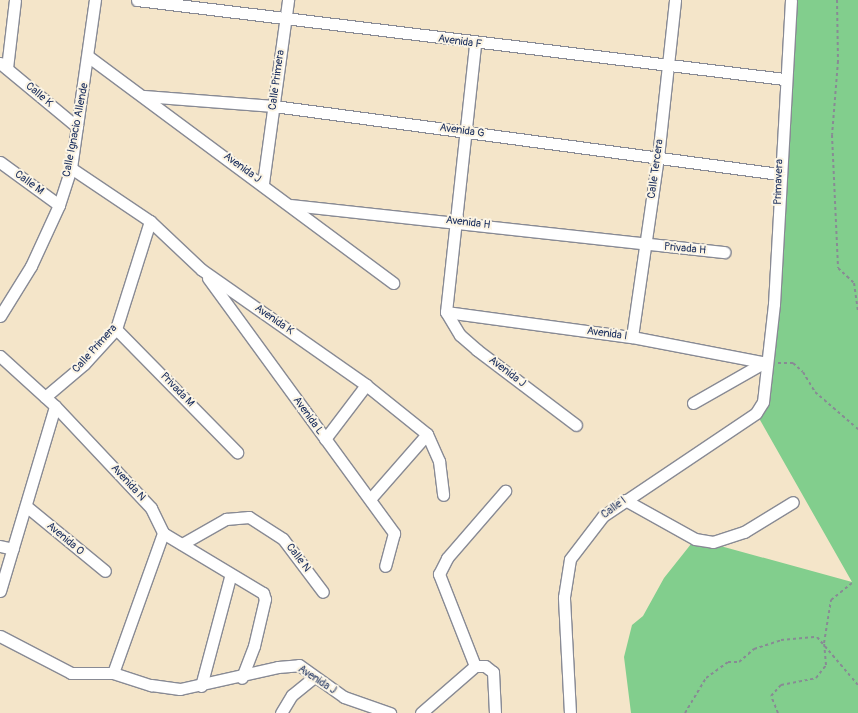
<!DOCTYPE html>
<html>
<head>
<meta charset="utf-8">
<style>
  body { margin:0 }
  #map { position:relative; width:858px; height:713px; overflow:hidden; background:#f4e5c9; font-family:Pangolin,sans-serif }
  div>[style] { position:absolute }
  .green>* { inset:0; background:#82ce8d }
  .path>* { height:2px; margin-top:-1px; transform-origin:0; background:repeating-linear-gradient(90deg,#888a94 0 3px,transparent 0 6px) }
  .roads { filter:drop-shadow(1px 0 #888a94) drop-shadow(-1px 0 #888a94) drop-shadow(0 1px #888a94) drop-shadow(0 -1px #888a94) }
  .minor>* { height:11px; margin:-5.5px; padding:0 5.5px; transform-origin:5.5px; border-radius:5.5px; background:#fff }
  span { translate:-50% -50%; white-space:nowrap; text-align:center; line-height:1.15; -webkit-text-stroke:4px #fcf5e5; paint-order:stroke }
  .street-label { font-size:11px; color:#1b2f5e }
</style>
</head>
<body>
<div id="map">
  <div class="green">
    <i style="clip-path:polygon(791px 0,858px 0,858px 713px,631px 713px,624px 657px,632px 625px,643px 616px,664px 578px,695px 539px,852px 582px,756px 413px,763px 402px)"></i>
  </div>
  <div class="path">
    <i style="left:837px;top:0;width:61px;rotate:89.1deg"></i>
    <i style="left:838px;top:61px;width:74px;rotate:94.6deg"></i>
    <i style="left:832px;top:135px;width:133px;rotate:87.4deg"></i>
    <i style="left:838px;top:268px;width:22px;rotate:43deg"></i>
    <i style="left:854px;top:283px;width:30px;rotate:82deg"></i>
    <i style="left:778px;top:363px;width:15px"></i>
    <i style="left:793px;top:363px;width:13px;rotate:42deg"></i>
    <i style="left:803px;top:372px;width:23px;rotate:59deg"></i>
    <i style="left:815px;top:392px;width:57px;rotate:40.7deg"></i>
    <i style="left:685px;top:713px;width:41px;rotate:-59deg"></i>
    <i style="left:706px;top:678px;width:27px;rotate:-36deg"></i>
    <i style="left:728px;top:662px;width:11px"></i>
    <i style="left:739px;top:662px;width:20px;rotate:-41deg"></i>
    <i style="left:754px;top:649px;width:28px;rotate:-18deg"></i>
    <i style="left:781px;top:640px;width:36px;rotate:-5deg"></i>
    <i style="left:817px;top:637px;width:63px;rotate:49.5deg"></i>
    <i style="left:778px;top:713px;width:18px;rotate:-112deg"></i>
    <i style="left:771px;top:696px;width:15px;rotate:-48deg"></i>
    <i style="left:781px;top:685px;width:36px;rotate:-11deg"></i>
    <i style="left:816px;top:678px;width:16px;rotate:-52deg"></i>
    <i style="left:826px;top:665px;width:22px;rotate:-95deg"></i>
    <i style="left:824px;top:643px;width:44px;rotate:-80.8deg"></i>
    <i style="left:831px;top:600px;width:27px;rotate:-39deg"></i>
  </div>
  <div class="roads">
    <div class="minor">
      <i style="left:137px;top:0;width:652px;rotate:6.96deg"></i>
      <i style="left:89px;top:57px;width:379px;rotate:36.6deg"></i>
      <i style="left:0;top:63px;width:100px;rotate:39.7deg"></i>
      <i style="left:7px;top:68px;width:68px;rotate:-83.3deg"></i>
      <i style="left:144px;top:96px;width:130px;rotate:4.4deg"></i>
      <i style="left:274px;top:106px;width:510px;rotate:7.67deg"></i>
      <i style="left:0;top:162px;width:73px;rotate:36.1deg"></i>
      <i style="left:71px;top:168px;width:95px;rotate:33.9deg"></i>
      <i style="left:150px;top:221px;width:71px;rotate:43.3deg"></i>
      <i style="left:202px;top:270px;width:200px;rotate:35deg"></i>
      <i style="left:366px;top:385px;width:78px;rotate:38.8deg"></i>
      <i style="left:427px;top:434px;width:30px;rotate:66deg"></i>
      <i style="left:439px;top:461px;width:34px;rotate:83deg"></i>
      <i style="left:263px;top:183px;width:185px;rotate:-82.2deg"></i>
      <i style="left:291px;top:205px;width:436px;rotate:6.2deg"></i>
      <i style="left:208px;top:278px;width:316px;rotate:53.9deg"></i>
      <i style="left:394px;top:533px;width:34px;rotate:105deg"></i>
      <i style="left:446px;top:312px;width:188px;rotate:7.7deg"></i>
      <i style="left:632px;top:337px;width:137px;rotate:10.9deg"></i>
      <i style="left:446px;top:312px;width:270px;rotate:-83.8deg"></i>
      <i style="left:446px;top:312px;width:27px;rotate:59deg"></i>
      <i style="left:460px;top:335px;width:23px;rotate:41deg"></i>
      <i style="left:477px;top:350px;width:124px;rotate:37.1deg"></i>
      <i style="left:0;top:316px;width:59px;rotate:-58.2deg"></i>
      <i style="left:31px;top:266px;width:67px;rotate:-65.3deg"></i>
      <i style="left:59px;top:205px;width:39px;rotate:-72deg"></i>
      <i style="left:71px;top:168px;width:170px;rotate:-81.9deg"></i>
      <i style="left:116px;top:329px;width:173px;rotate:45.5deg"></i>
      <i style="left:632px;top:337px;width:182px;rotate:-81.8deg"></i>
      <i style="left:658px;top:157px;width:158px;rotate:-83.8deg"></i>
      <i style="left:0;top:356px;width:74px;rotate:42.3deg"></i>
      <i style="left:55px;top:406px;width:140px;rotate:46.7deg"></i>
      <i style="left:151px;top:508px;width:28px;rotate:64deg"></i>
      <i style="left:163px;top:533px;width:117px;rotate:31deg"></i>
      <i style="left:263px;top:593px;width:6px;rotate:72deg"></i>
      <i style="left:265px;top:599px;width:48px;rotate:103.2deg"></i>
      <i style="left:254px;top:646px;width:34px;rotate:111deg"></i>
      <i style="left:45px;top:397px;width:51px;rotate:-40.2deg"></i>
      <i style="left:84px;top:364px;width:47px;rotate:-47.6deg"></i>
      <i style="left:116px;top:329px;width:113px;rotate:-72.5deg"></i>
      <i style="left:693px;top:403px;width:81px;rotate:-29.7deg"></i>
      <i style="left:325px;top:439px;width:68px;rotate:-52.8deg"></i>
      <i style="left:371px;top:498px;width:85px;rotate:-48.8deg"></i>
      <i style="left:625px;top:500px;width:80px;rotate:29.1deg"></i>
      <i style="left:695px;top:539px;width:18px;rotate:9deg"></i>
      <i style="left:713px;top:542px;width:33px;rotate:-18deg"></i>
      <i style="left:744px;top:532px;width:57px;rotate:-31.5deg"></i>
      <i style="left:26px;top:506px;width:102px;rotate:39.4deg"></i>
      <i style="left:182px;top:544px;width:51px;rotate:-29.6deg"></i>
      <i style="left:226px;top:519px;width:23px;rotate:-5deg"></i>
      <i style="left:249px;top:517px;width:40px;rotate:32.9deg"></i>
      <i style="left:283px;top:539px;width:66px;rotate:53deg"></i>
      <i style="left:0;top:546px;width:13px;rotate:13deg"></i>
      <i style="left:0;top:591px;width:193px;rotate:-73.4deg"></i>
      <i style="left:0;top:636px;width:80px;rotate:27.5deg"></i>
      <i style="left:71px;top:673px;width:42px"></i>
      <i style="left:113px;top:673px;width:40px;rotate:18deg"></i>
      <i style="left:151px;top:685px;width:29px;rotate:8deg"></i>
      <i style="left:180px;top:689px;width:100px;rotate:-12.7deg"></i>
      <i style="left:278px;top:667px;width:21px;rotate:-5deg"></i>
      <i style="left:299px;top:665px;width:55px;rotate:35.4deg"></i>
      <i style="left:344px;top:697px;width:49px;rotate:19.2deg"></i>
      <i style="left:475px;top:666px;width:99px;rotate:-111.4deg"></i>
      <i style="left:439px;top:574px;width:18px;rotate:-63deg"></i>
      <i style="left:447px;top:558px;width:89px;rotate:-49.1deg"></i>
      <i style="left:113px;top:673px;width:149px;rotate:-70.3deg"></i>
      <i style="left:201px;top:686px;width:113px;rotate:-75.1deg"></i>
      <i style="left:281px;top:713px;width:21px;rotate:-59deg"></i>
      <i style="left:292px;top:695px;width:27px;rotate:-39deg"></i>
      <i style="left:421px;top:713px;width:72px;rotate:-41deg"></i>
      <i style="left:475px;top:666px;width:10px"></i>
      <i style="left:485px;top:666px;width:10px;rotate:37deg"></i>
      <i style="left:493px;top:672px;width:41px;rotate:87.2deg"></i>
      <i style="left:570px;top:713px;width:116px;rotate:-93deg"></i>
      <i style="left:564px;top:597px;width:38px;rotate:-81deg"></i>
      <i style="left:570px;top:559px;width:54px;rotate:-52.5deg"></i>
      <i style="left:603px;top:516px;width:184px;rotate:-33.9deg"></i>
      <i style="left:756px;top:413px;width:13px;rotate:-58deg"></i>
      <i style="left:763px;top:402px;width:99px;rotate:-83.6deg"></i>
      <i style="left:774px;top:304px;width:304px;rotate:-86.8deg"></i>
    </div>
  </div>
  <div class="street-label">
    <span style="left:460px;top:42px;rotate:8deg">Avenida F</span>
    <span style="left:277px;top:80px;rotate:-82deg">Calle Primera</span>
    <span style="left:39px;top:95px;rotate:40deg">Calle K</span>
    <span style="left:76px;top:130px;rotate:-79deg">Calle Ignacio Allende</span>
    <span style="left:462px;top:131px;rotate:8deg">Avenida G</span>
    <span style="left:242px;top:168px;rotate:36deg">Avenida J</span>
    <span style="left:656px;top:169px;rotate:-82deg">Calle Tercera</span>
    <span style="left:779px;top:182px;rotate:-88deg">Primavera</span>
    <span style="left:29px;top:183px;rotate:36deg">Calle M</span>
    <span style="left:468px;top:223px;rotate:7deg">Avenida H</span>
    <span style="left:685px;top:249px;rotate:5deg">Privada H</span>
    <span style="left:274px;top:320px;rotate:35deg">Avenida K</span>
    <span style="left:607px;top:334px;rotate:8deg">Avenida I</span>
    <span style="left:95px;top:349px;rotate:-48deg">Calle Primera</span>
    <span style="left:507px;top:372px;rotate:37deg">Avenida J</span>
    <span style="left:177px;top:390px;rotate:46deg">Privada M</span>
    <span style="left:308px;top:416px;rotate:54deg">Avenida L</span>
    <span style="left:128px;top:483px;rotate:47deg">Avenida N</span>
    <span style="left:614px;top:508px;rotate:-37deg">Calle I</span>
    <span style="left:65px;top:539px;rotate:40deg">Avenida O</span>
    <span style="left:298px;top:558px;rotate:53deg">Calle N</span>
    <span style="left:317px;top:680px;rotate:33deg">Avenida J</span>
  </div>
</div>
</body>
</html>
